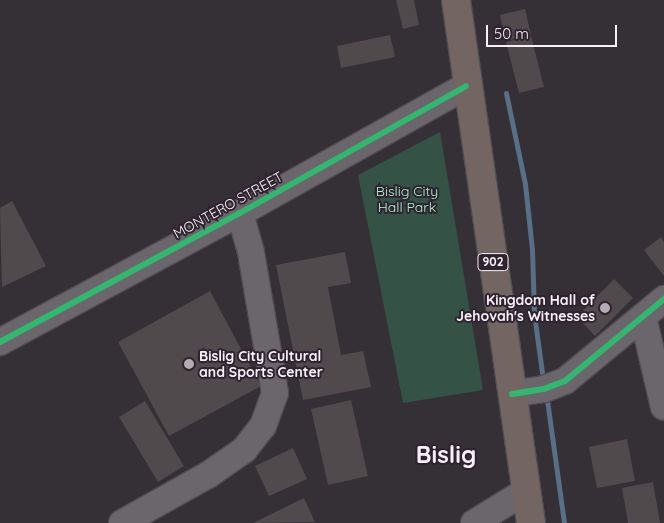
<!DOCTYPE html>
<html>
<head>
<meta charset="utf-8">
<style>
  body { margin:0 }
  #map { position:relative; width:664px; height:523px; overflow:hidden; background:#352f36; font-family:Quicksand,sans-serif }
  div>[style] { position:absolute }
  .green>* { inset:0; background:#355246 }
  .stream>* { height:5px; margin:-2.5px; padding:0 2.5px; transform-origin:2.5px; border-radius:2.5px; background:#576f87 }
  .building>* { inset:0; background:#514a4c }
  .roads { filter:drop-shadow(1px 0 #514c52) drop-shadow(-1px 0 #514c52) drop-shadow(0 1px #514c52) drop-shadow(0 -1px #514c52) }
  .minor>* { height:26px; margin:-13px; padding:0 13px; transform-origin:13px; border-radius:13px; background:#6b666b }
  .highway>* { height:28px; margin:-14px; padding:0 14px; transform-origin:14px; border-radius:14px; background:#736662 }
  .cycleway>* { height:6px; margin:-3px; padding:0 3px; transform-origin:3px; border-radius:3px; background:#33b770 }
  .dots>* { width:14px; height:14px; translate:-50% -50%; box-sizing:border-box; border:2px solid #2e232f; border-radius:50% }
  span { translate:-50% -50%; white-space:nowrap; text-align:center; line-height:1.15; -webkit-text-stroke:4px #2e232f; paint-order:stroke }
  .shield-label span { padding:1px 4px; background:#2e232f; border:1px solid; border-radius:4px; -webkit-text-stroke-width:0 }
  .shield-label { font-size:12px; color:#f8f0f8; font-weight:700 }
  .park-label { font-size:14px; color:#aef3d3 }
  .street-label { font-size:14px; color:#f8f0f8 }
  .poi-label { font-size:14px; color:#f8f0f8; font-weight:700 }
  .right { translate:-100% -50%; text-align:right }
  .left { translate:0 -50%; text-align:left }
  .town-label { font-size:24px; color:#f8f0f8; font-weight:700 }
  .scale { position:absolute; left:486px; top:25px; width:131px; height:22px; box-sizing:border-box; border:2px solid #f8f0f8; border-top:0; padding-left:6px; font-size:15px; line-height:18px; white-space:nowrap; color:#f8f0f8; -webkit-text-stroke:4px #2e232f; paint-order:stroke }
</style>
</head>
<body>
<div id="map">
  <div class="green">
    <i style="clip-path:polygon(440px 132px,483px 390px,403px 403px,358px 175px)"></i>
  </div>
  <div class="stream">
    <i style="left:506px;top:93px;width:93px;rotate:78.2deg"></i>
    <i style="left:525px;top:184px;width:66px;rotate:83.9deg"></i>
    <i style="left:532px;top:250px;width:64px;rotate:88.2deg"></i>
    <i style="left:534px;top:314px;width:67px;rotate:82.2deg"></i>
    <i style="left:547px;top:400px;width:124px;rotate:82.1deg"></i>
  </div>
  <div class="building">
    <i style="clip-path:polygon(396px 0,414px 0,419px 25px,403px 29px)"></i>
    <i style="clip-path:polygon(525px 9px,531px 35px,506px 41px,500px 15px)"></i>
    <i style="clip-path:polygon(390px 35px,395px 57px,341px 68px,337px 46px)"></i>
    <i style="clip-path:polygon(531px 36px,544px 87px,519px 93px,506px 42px)"></i>
    <i style="clip-path:polygon(12px 201px,46px 266px,2px 287px,0 208px)"></i>
    <i style="clip-path:polygon(661px 237px,664px 242px,664px 276px,644px 250px)"></i>
    <i style="clip-path:polygon(345px 252px,351px 283px,328px 287px,341px 355px,363px 351px,371px 387px,303px 400px,276px 265px)"></i>
    <i style="clip-path:polygon(614px 279px,633px 298px,595px 336px,577px 317px)"></i>
    <i style="clip-path:polygon(210px 291px,261px 386px,169px 436px,118px 342px)"></i>
    <i style="clip-path:polygon(351px 400px,368px 476px,328px 485px,311px 409px)"></i>
    <i style="clip-path:polygon(145px 401px,184px 466px,158px 482px,119px 417px)"></i>
    <i style="clip-path:polygon(627px 439px,635px 481px,597px 488px,589px 447px)"></i>
    <i style="clip-path:polygon(293px 448px,307px 479px,269px 496px,255px 466px)"></i>
    <i style="clip-path:polygon(653px 482px,660px 523px,628px 523px,622px 488px)"></i>
    <i style="clip-path:polygon(304px 498px,315px 522px,253px 523px)"></i>
  </div>
  <div class="roads">
    <div class="minor">
      <i style="left:643px;top:317px;width:92px;rotate:76.9deg"></i>
      <i style="left:0;top:342px;width:272px;rotate:-28.3deg"></i>
      <i style="left:240px;top:213px;width:259px;rotate:-29.3deg"></i>
      <i style="left:512px;top:394px;width:32px;rotate:-9deg"></i>
      <i style="left:544px;top:389px;width:22px;rotate:-21deg"></i>
      <i style="left:565px;top:381px;width:129px;rotate:-39.6deg"></i>
      <i style="left:122px;top:523px;width:98px;rotate:-29.2deg"></i>
      <i style="left:208px;top:475px;width:44px;rotate:-34.8deg"></i>
      <i style="left:244px;top:450px;width:31px;rotate:-52deg"></i>
      <i style="left:263px;top:426px;width:35px;rotate:-70deg"></i>
      <i style="left:275px;top:393px;width:143px;rotate:-99.7deg"></i>
      <i style="left:251px;top:252px;width:41px;rotate:-105.8deg"></i>
      <i style="left:474px;top:523px;width:61px;rotate:-31.6deg"></i>
    </div>
    <div class="highway">
      <i style="left:456px;top:0;width:528px;rotate:81.84deg"></i>
    </div>
  </div>
  <div class="cycleway">
    <i style="left:0;top:342px;width:272px;rotate:-28.3deg"></i>
    <i style="left:240px;top:213px;width:259px;rotate:-29.3deg"></i>
    <i style="left:512px;top:394px;width:32px;rotate:-9deg"></i>
    <i style="left:544px;top:389px;width:22px;rotate:-21deg"></i>
    <i style="left:565px;top:381px;width:129px;rotate:-39.6deg"></i>
  </div>
  <div class="dots">
    <i style="left:605px;top:308px;background:#b4acb4"></i>
    <i style="left:189px;top:364px;background:#b4acb4"></i>
  </div>
  <div class="shield-label">
    <span style="left:493px;top:262px">902</span>
  </div>
  <div class="park-label">
    <span style="left:407px;top:199px">Bislig City<br>Hall Park</span>
  </div>
  <div class="street-label">
    <span style="left:228px;top:205px;rotate:-29deg">MONTERO STREET</span>
  </div>
  <div class="poi-label">
    <span class="right" style="left:595px;top:308px">Kingdom Hall of<br>Jehovah's Witnesses</span>
    <span class="left" style="left:199px;top:364px">Bislig City Cultural<br>and Sports Center</span>
  </div>
  <div class="town-label">
    <span style="left:446px;top:455px">Bislig</span>
  </div>
  <div class="scale">50 m</div>
</div>
</body>
</html>
